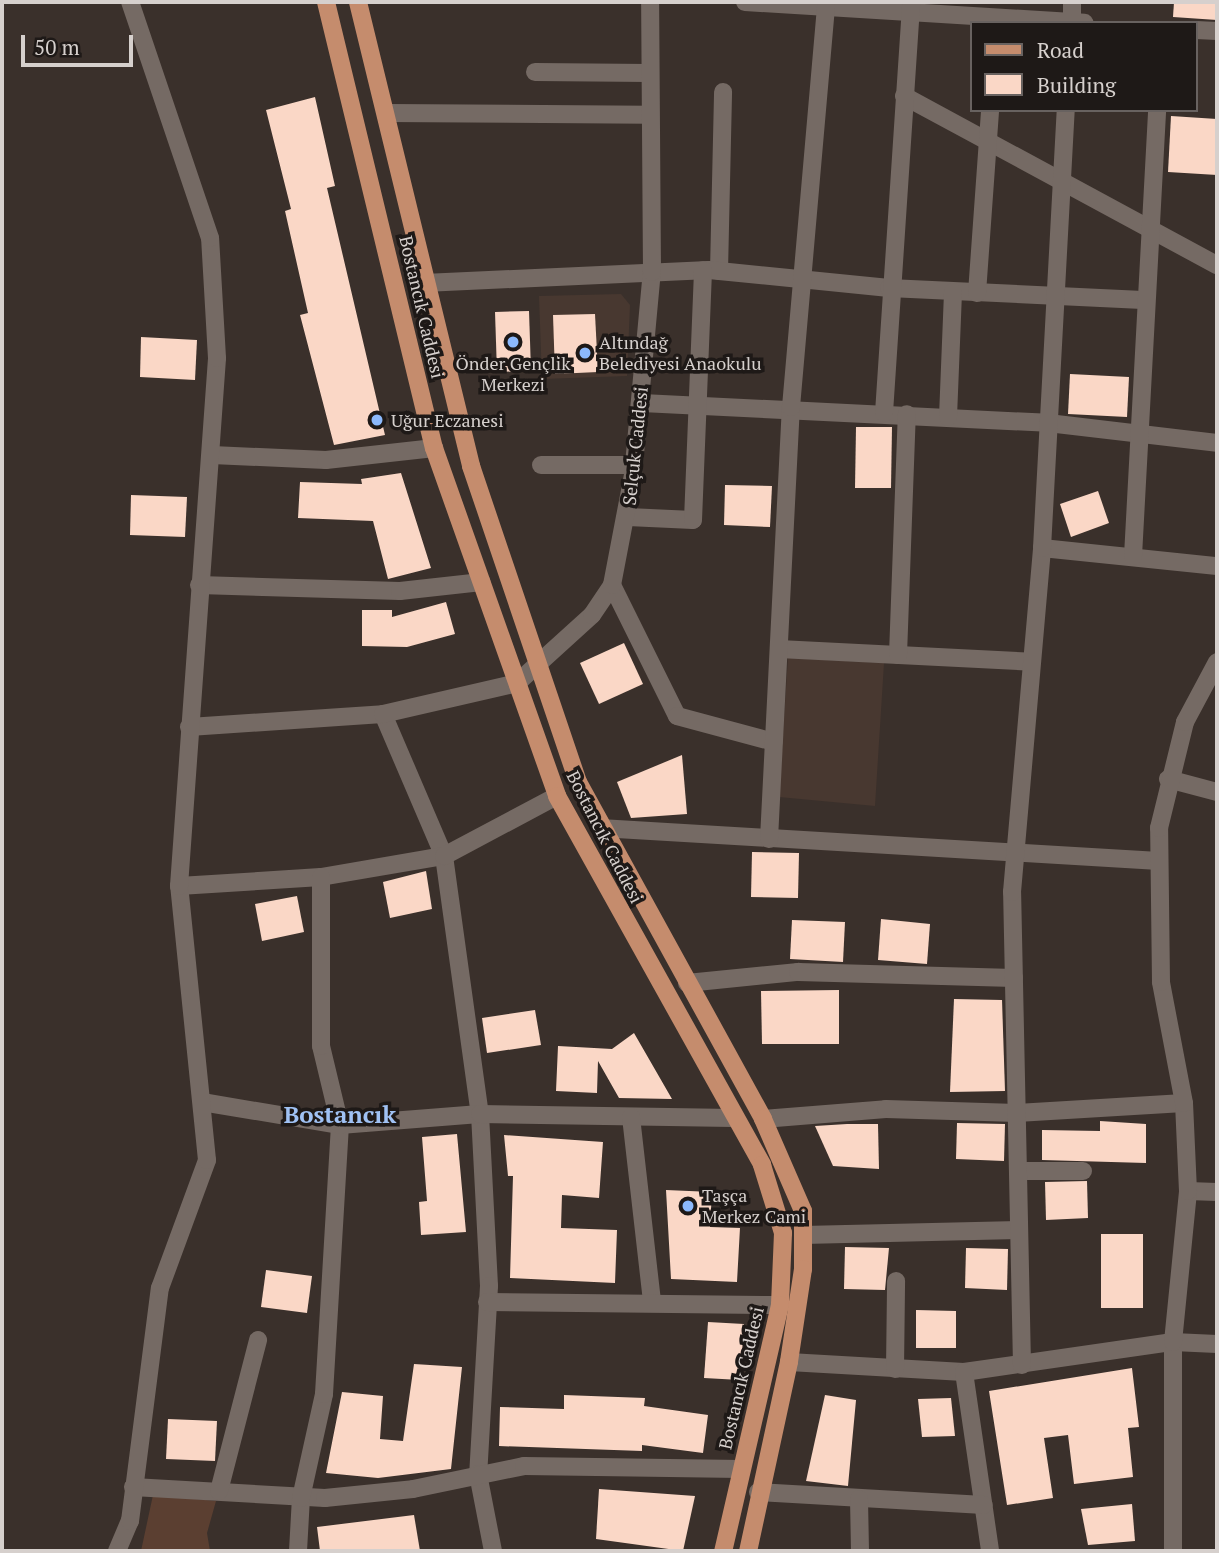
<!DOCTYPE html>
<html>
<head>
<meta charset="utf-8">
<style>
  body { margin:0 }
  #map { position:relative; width:1219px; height:1553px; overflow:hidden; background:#3a302b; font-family:"PT Serif",serif }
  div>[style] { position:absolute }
  .built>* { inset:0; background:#483830 }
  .green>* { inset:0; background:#5b3f31 }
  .building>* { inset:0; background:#fad7c6 }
  .minor>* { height:18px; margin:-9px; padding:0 9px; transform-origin:9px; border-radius:9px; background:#756a64 }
  .major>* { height:18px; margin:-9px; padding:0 9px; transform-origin:9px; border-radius:9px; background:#c58c6d }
  .dots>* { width:19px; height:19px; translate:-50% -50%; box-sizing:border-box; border:4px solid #1e1917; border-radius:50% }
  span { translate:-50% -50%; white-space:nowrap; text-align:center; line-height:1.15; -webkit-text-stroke:7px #1e1917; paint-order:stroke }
  .street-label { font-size:18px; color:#d6d0cd }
  .poi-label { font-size:18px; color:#d6d0cd }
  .left { translate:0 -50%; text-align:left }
  .district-label { font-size:24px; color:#a0c2f4; font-weight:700 }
  .frame { position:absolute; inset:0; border:4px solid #d6d0cd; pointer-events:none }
  .legend { position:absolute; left:970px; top:21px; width:228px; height:91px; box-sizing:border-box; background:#1e1917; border:2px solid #686260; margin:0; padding:9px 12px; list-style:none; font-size:21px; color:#d6d0cd }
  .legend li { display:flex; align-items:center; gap:14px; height:35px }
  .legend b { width:35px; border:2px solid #686260 }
  .scale { position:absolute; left:21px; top:35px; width:112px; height:32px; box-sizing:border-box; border:4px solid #d6d0cd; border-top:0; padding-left:9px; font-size:21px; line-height:24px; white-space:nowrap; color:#d6d0cd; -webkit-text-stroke:5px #1e1917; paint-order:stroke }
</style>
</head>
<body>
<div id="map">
  <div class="built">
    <i style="clip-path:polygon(621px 294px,630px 305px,627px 376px,542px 379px,539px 296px)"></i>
    <i style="clip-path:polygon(788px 658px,884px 663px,875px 806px,779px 797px)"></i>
  </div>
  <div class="green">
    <i style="clip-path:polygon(153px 1495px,216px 1501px,207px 1533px,210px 1551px,141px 1551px)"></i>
  </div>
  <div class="building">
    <i style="clip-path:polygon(1174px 2px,1217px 2px,1217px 20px,1173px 17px)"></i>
    <i style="clip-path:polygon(315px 97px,335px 186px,327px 188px,385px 435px,334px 445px,300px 315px,308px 313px,285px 211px,291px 209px,266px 110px)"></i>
    <i style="clip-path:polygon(1171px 116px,1217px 119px,1217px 175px,1168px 172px)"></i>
    <i style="clip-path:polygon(529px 311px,531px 371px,497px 372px,495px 312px)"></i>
    <i style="clip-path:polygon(595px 314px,598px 372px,555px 374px,553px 315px)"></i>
    <i style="clip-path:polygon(141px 337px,197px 340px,195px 380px,140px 377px)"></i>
    <i style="clip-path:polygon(1070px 374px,1129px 377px,1127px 417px,1068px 414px)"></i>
    <i style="clip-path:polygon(856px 427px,892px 427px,891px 488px,855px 488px)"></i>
    <i style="clip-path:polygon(401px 473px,431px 568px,388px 579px,373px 521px,298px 518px,300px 482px,362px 484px,361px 479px)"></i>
    <i style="clip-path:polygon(725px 485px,772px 486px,770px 527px,724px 525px)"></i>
    <i style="clip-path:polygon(1098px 491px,1109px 523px,1071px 537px,1060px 504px)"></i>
    <i style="clip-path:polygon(131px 495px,187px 497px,185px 537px,130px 535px)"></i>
    <i style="clip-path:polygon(446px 602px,455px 634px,407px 647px,362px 646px,362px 610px,392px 610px,392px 617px)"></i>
    <i style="clip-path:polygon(624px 643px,643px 684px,599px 704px,580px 663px)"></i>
    <i style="clip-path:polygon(682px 755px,687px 814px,631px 818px,617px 782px)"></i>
    <i style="clip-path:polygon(752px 852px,799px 853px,798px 898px,751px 897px)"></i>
    <i style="clip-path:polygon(426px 871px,432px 909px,390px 918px,383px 882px)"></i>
    <i style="clip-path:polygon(297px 896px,304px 932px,262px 941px,255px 904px)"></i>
    <i style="clip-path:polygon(881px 919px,930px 924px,927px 964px,878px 960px)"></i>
    <i style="clip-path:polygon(792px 920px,845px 922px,843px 962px,790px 959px)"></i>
    <i style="clip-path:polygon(839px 990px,839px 1044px,762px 1044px,761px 991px)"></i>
    <i style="clip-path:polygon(954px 999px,1002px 1000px,1005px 1091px,950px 1092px)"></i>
    <i style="clip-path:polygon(535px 1010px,541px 1045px,487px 1053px,482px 1018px)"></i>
    <i style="clip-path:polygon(634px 1033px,672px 1099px,619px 1098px,598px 1061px,597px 1093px,556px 1091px,558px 1046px,612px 1049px)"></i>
    <i style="clip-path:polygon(1100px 1121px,1146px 1124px,1146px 1163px,1042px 1160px,1042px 1130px,1100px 1131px)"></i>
    <i style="clip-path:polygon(957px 1123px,1005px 1124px,1004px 1161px,956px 1159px)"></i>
    <i style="clip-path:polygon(847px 1124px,878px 1124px,879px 1169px,833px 1166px,815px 1126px)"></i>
    <i style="clip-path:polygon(457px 1134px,466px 1232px,421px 1235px,419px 1202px,427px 1201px,422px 1137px)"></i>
    <i style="clip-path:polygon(504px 1135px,603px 1142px,599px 1198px,562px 1195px,561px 1228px,617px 1230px,615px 1283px,510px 1278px,513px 1176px,508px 1176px)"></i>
    <i style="clip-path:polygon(1087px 1181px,1088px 1218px,1046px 1220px,1045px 1182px)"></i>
    <i style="clip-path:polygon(666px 1190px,712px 1192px,710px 1227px,740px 1228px,737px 1282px,671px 1279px)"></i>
    <i style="clip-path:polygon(1101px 1234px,1143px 1234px,1143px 1308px,1101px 1308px)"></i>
    <i style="clip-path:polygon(845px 1247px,889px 1248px,885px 1290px,844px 1289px)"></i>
    <i style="clip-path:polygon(966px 1248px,1008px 1249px,1007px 1290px,965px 1288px)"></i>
    <i style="clip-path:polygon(266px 1270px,312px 1276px,307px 1313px,261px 1307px)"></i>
    <i style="clip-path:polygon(916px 1310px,956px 1311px,956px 1348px,916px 1348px)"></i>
    <i style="clip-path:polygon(708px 1322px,744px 1324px,740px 1380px,704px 1378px)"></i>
    <i style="clip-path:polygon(414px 1364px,462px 1367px,451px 1469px,378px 1478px,326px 1473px,342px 1392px,383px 1396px,380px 1439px,403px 1441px)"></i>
    <i style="clip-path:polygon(1132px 1368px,1139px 1427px,1128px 1428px,1133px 1477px,1074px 1484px,1068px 1435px,1044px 1438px,1053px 1498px,1007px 1505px,989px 1391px)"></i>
    <i style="clip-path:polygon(564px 1395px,645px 1398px,644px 1406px,708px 1415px,703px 1453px,642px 1445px,642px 1451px,499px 1446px,500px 1407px,564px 1409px)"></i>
    <i style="clip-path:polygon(825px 1395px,856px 1400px,848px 1486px,806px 1481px)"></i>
    <i style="clip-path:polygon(951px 1398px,955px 1436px,922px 1437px,918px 1399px)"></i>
    <i style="clip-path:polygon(168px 1419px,217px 1421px,215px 1461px,166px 1459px)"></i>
    <i style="clip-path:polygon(599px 1489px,695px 1496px,683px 1551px,596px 1539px)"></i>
    <i style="clip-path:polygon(1132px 1504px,1135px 1541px,1088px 1545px,1081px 1509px)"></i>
    <i style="clip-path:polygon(414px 1515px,420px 1551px,320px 1551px,317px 1527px)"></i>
  </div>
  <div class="minor">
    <i style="left:745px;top:2px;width:340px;rotate:3.5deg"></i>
    <i style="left:1072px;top:23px;width:21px;rotate:-90deg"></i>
    <i style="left:1196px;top:30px;width:21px;rotate:3deg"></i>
    <i style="left:535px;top:72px;width:114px;rotate:0.5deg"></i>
    <i style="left:904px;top:96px;width:356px;rotate:28.4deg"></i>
    <i style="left:387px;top:113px;width:261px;rotate:0.4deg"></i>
    <i style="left:719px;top:271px;width:179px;rotate:-88.7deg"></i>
    <i style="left:424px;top:283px;width:285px;rotate:-2.6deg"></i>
    <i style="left:709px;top:270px;width:181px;rotate:5.7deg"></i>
    <i style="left:889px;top:288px;width:254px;rotate:2.7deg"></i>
    <i style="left:977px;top:293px;width:183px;rotate:-85.9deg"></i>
    <i style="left:642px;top:403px;width:406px;rotate:2.8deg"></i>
    <i style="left:1048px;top:423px;width:170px;rotate:6.7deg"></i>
    <i style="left:884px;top:413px;width:412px;rotate:-86.2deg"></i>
    <i style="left:948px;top:417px;width:125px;rotate:-87.7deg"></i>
    <i style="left:212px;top:455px;width:114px;rotate:2.5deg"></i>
    <i style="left:326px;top:460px;width:109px;rotate:-6.3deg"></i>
    <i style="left:541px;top:465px;width:93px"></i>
    <i style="left:628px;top:517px;width:65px;rotate:2.6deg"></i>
    <i style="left:693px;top:520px;width:250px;rotate:-87.7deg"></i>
    <i style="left:1042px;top:548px;width:176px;rotate:5.9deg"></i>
    <i style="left:1133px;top:556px;width:447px;rotate:-86.9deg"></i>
    <i style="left:199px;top:585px;width:201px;rotate:1.7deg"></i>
    <i style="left:400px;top:591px;width:82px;rotate:-6.3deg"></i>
    <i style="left:612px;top:585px;width:146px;rotate:63.6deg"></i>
    <i style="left:677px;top:716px;width:100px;rotate:15deg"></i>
    <i style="left:779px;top:649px;width:253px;rotate:2.9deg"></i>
    <i style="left:898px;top:655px;width:241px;rotate:-87.9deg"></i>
    <i style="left:383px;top:714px;width:155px;rotate:66.8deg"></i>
    <i style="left:444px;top:856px;width:260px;rotate:82.1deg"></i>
    <i style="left:480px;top:1114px;width:172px;rotate:87deg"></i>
    <i style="left:489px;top:1286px;width:188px;rotate:93.3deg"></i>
    <i style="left:478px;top:1474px;width:78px;rotate:79deg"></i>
    <i style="left:189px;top:727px;width:194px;rotate:-3.8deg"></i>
    <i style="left:383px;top:714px;width:138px;rotate:-13deg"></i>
    <i style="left:517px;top:683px;width:101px;rotate:-42.2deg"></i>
    <i style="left:592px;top:615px;width:36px;rotate:-56deg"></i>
    <i style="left:612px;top:585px;width:112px;rotate:-79.2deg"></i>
    <i style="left:633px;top:475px;width:204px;rotate:-84.7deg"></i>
    <i style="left:652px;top:272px;width:270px;rotate:-90.4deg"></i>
    <i style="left:1168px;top:779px;width:51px;rotate:14.9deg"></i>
    <i style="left:600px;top:828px;width:560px;rotate:3.38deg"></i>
    <i style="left:769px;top:839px;width:433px;rotate:-87.1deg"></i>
    <i style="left:791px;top:407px;width:402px;rotate:-85deg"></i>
    <i style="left:179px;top:886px;width:142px;rotate:-3.6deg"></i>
    <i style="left:321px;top:877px;width:125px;rotate:-9.7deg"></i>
    <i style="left:444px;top:856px;width:128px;rotate:-28deg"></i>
    <i style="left:687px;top:983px;width:112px;rotate:-5.7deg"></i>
    <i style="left:798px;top:972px;width:216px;rotate:1.6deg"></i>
    <i style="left:202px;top:1102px;width:140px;rotate:9.5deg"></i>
    <i style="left:340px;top:1125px;width:140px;rotate:-4.5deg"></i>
    <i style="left:480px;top:1114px;width:253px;rotate:0.9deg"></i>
    <i style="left:631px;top:1117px;width:185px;rotate:83.5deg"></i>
    <i style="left:763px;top:1119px;width:123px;rotate:-4.6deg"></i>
    <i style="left:886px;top:1109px;width:131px;rotate:1.7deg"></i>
    <i style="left:1017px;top:1113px;width:167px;rotate:-3.4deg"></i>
    <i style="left:1018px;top:1171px;width:65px"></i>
    <i style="left:1188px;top:1191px;width:29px;rotate:2deg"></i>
    <i style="left:803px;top:1235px;width:216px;rotate:-1.3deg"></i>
    <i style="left:487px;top:1302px;width:293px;rotate:0.6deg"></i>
    <i style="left:789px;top:1362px;width:175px;rotate:3.3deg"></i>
    <i style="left:964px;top:1372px;width:211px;rotate:-8.2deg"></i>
    <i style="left:1173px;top:1342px;width:44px;rotate:2.6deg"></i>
    <i style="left:1022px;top:1365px;width:473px;rotate:-91.2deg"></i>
    <i style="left:1012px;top:892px;width:345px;rotate:-85deg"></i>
    <i style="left:1042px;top:548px;width:439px;rotate:-86.9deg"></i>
    <i style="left:895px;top:1369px;width:88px;rotate:-89.3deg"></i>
    <i style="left:964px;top:1372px;width:181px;rotate:81.7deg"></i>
    <i style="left:133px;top:1487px;width:192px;rotate:3.3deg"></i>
    <i style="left:325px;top:1498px;width:88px;rotate:-5.8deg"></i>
    <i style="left:413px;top:1489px;width:113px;rotate:-11.7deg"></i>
    <i style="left:524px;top:1466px;width:217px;rotate:0.8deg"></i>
    <i style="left:219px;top:1491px;width:156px;rotate:-75.5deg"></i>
    <i style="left:758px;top:1492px;width:226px;rotate:3.3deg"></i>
    <i style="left:859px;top:1499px;width:52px;rotate:88.9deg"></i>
    <i style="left:117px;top:1551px;width:33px;rotate:-67deg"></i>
    <i style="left:130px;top:1521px;width:235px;rotate:-82.7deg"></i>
    <i style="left:160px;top:1288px;width:136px;rotate:-69.8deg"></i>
    <i style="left:207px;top:1160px;width:275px;rotate:-95.8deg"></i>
    <i style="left:179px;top:886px;width:529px;rotate:-85.88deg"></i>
    <i style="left:217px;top:358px;width:120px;rotate:-93.3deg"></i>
    <i style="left:210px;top:238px;width:249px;rotate:-108.7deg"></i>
    <i style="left:298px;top:1551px;width:53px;rotate:-86.8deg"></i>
    <i style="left:301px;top:1498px;width:107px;rotate:-77.5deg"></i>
    <i style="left:324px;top:1394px;width:269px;rotate:-86.6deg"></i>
    <i style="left:340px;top:1125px;width:81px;rotate:-103.5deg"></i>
    <i style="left:321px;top:1046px;width:169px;rotate:-90deg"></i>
    <i style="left:1173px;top:1551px;width:209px;rotate:-90deg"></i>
    <i style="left:1173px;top:1342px;width:152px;rotate:-84.3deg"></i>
    <i style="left:1188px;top:1191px;width:88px;rotate:-92.6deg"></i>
    <i style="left:1184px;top:1103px;width:123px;rotate:-100.8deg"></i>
    <i style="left:1161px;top:982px;width:154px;rotate:-90.7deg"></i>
    <i style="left:1159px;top:828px;width:109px;rotate:-76.2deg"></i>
    <i style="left:1185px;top:722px;width:68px;rotate:-61.9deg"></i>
  </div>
  <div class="major">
    <i style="left:326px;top:2px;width:459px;rotate:76.4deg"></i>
    <i style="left:434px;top:448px;width:369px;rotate:70.5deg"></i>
    <i style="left:557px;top:796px;width:422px;rotate:60.9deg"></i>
    <i style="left:762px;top:1165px;width:71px;rotate:72.8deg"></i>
    <i style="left:783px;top:1233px;width:72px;rotate:92.4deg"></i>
    <i style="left:780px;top:1305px;width:253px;rotate:103deg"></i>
    <i style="left:358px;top:2px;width:478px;rotate:76.3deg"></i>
    <i style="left:471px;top:466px;width:334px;rotate:71.3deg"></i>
    <i style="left:578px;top:782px;width:384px;rotate:61.2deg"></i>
    <i style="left:763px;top:1119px;width:100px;rotate:66.5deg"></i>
    <i style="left:803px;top:1211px;width:58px;rotate:90deg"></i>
    <i style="left:803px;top:1269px;width:94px;rotate:98.6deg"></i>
    <i style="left:789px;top:1362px;width:193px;rotate:102.2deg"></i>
  </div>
  <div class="dots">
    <i style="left:513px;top:342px;background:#8cb9fc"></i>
    <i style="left:585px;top:353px;background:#8cb9fc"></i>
    <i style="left:377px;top:420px;background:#8cb9fc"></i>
    <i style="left:688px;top:1206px;background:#8cb9fc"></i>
  </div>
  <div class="street-label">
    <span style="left:422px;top:307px;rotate:77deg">Bostancık Caddesi</span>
    <span style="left:635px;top:446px;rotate:-84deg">Selçuk Caddesi</span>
    <span style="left:605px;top:837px;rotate:63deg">Bostancık Caddesi</span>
    <span style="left:741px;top:1378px;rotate:-77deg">Bostancık Caddesi</span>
  </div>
  <div class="poi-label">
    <span class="left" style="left:599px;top:353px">Altındağ<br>Belediyesi Anaokulu</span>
    <span style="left:513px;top:374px">Önder Gençlik<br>Merkezi</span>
    <span class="left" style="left:391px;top:420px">Uğur Eczanesi</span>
    <span class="left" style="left:702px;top:1206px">Taşça<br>Merkez Cami</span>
  </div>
  <div class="district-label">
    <span style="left:340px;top:1115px">Bostancık</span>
  </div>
  <div class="frame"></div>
  <ul class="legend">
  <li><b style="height:9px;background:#c58c6d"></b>Road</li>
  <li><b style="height:19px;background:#fad7c6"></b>Building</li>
  </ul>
  <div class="scale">50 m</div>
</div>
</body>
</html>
